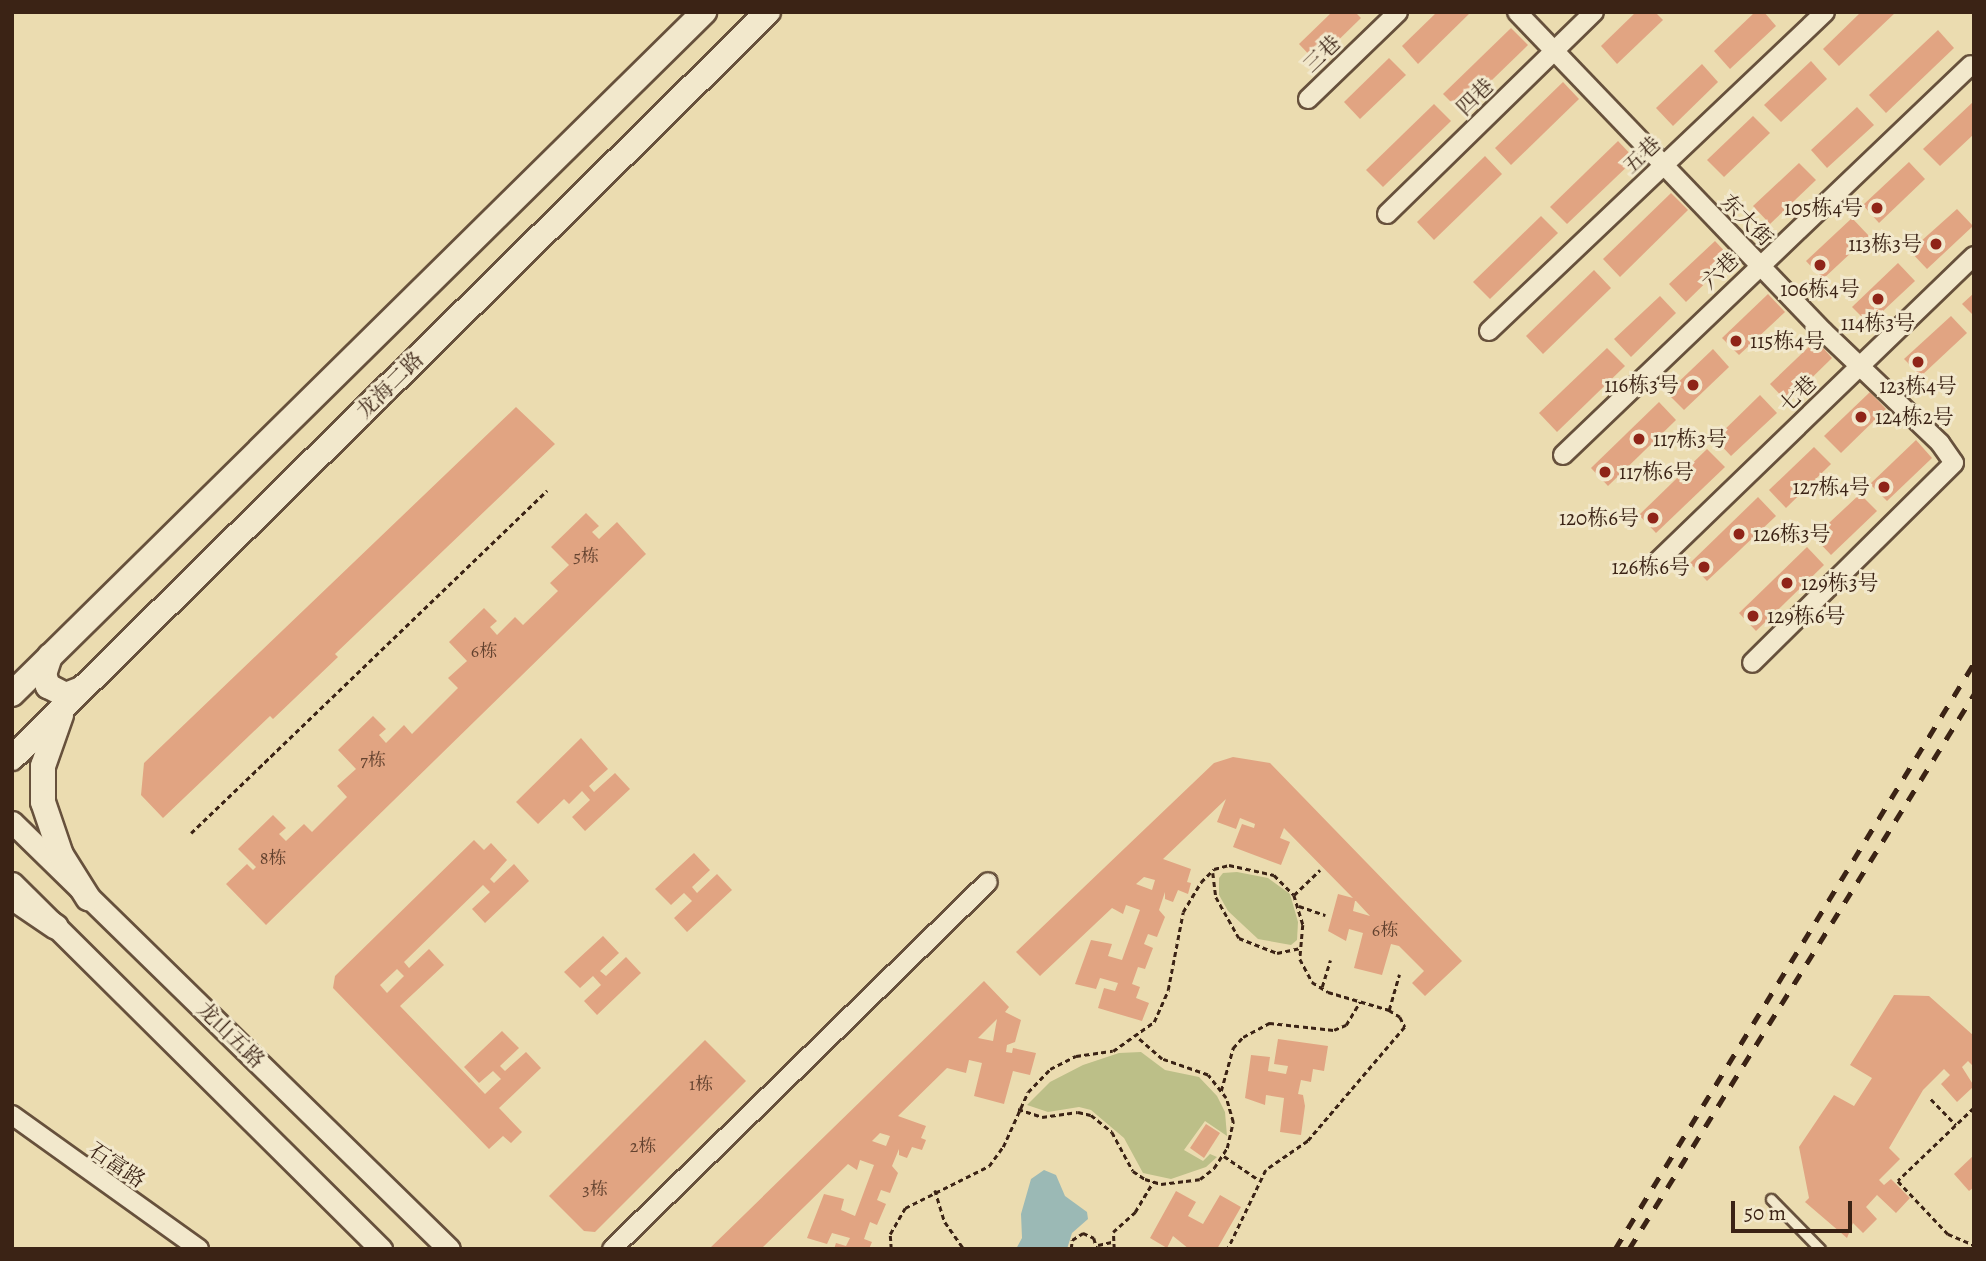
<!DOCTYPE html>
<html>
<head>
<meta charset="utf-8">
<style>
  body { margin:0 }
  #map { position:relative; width:1986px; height:1261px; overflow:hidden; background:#ebdcb0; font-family:Alegreya,"Noto Serif SC",serif }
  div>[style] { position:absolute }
  .green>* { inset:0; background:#bcbf88 }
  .water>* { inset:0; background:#9bb9b5 }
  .building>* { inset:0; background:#e1a482 }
  .path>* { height:2.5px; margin-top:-1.25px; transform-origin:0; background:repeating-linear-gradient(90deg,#3b2315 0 5px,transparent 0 8.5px) }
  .roads { filter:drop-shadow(2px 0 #67513c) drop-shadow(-2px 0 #67513c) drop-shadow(0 2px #67513c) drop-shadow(0 -2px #67513c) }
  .service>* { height:9px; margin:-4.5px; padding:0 4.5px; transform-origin:4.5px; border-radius:4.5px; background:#f2e8cc }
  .minor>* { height:18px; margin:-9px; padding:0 9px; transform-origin:9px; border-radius:9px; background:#f2e8cc }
  .tertiary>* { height:21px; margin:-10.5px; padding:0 10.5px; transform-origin:10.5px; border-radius:10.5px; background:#f2e8cc }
  .secondary>* { height:24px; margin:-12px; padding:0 12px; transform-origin:12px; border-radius:12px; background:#f2e8cc }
  .rail>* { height:4.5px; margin-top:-2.25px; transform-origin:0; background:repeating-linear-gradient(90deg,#3b2315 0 12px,transparent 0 24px) }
  .dots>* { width:19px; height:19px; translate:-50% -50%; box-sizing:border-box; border:4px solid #f2e8cc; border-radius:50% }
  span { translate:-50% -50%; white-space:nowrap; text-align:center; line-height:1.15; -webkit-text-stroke:6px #f2e8cc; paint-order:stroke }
  .number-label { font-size:18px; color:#644330 }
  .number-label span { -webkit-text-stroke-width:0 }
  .street-label { font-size:21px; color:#3b2315 }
  .poi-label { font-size:21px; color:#3b2315 }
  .right { translate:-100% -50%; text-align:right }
  .left { translate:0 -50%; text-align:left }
  .frame { position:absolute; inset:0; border:14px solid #3b2315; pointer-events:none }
  .scale { position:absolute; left:1731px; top:1201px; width:121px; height:32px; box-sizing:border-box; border:4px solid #3b2315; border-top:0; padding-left:9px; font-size:21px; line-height:24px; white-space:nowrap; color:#3b2315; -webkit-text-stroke:5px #f2e8cc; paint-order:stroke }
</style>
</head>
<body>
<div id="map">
  <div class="green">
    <i style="clip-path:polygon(1237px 872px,1268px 878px,1290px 894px,1298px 922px,1297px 940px,1291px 945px,1258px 939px,1228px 911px,1219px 895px,1219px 878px,1223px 873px)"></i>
    <i style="clip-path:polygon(1141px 1052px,1165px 1070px,1199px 1077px,1217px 1096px,1225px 1112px,1227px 1136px,1205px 1121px,1184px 1150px,1203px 1161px,1210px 1154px,1217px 1157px,1206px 1167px,1171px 1179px,1143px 1173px,1124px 1138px,1091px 1110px,1079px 1107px,1048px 1112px,1027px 1105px,1050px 1082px,1083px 1065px,1119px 1053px)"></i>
  </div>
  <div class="water">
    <i style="clip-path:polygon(1044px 1170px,1056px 1175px,1065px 1196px,1087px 1212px,1088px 1219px,1072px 1233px,1067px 1249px,1016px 1249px,1022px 1238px,1021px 1214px,1031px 1179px)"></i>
  </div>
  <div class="building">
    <i style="clip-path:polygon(1332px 12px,1355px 12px,1361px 18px,1316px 62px,1299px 44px)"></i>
    <i style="clip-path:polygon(1437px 12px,1471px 12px,1418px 64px,1402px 46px)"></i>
    <i style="clip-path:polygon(1636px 12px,1655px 12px,1663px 20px,1617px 64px,1601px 46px)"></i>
    <i style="clip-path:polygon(1755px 12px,1764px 12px,1776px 26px,1730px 69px,1714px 51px)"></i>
    <i style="clip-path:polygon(1861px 12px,1896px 12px,1839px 66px,1823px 49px)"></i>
    <i style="clip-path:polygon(1511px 28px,1528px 45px,1460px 111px,1443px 94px)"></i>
    <i style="clip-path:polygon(1938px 30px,1954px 48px,1886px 113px,1869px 95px)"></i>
    <i style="clip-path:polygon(1389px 58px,1406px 75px,1360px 119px,1344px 102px)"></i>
    <i style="clip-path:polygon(1811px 61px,1827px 79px,1781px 122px,1764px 105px)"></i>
    <i style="clip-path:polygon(1702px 64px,1718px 82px,1673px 126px,1656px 108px)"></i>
    <i style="clip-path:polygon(1563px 82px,1579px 99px,1511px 165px,1495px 148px)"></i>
    <i style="clip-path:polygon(1974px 101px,1974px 134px,1940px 166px,1923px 149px)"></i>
    <i style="clip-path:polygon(1434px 104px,1451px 121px,1383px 187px,1366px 170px)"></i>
    <i style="clip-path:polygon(1857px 107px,1874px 125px,1827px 168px,1811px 150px)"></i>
    <i style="clip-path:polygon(1753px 116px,1770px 133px,1724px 177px,1707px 160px)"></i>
    <i style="clip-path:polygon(1618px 141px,1635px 159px,1567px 224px,1550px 207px)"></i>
    <i style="clip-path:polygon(1485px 156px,1502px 174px,1434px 240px,1417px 222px)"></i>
    <i style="clip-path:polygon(1909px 162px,1925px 179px,1879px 223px,1863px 205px)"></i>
    <i style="clip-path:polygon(1799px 163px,1816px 180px,1770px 224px,1753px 206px)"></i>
    <i style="clip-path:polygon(1671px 193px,1688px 210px,1620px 277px,1603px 259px)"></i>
    <i style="clip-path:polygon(1957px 209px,1973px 226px,1927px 269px,1910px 251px)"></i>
    <i style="clip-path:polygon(1541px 216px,1558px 233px,1490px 299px,1473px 282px)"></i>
    <i style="clip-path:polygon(1852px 218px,1869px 236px,1823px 279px,1806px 261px)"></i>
    <i style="clip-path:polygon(1715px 241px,1731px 258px,1686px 302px,1669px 284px)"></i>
    <i style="clip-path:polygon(1898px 263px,1915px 281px,1869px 324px,1852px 307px)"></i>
    <i style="clip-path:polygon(1594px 270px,1611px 288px,1543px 354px,1526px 336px)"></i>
    <i style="clip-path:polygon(1974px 293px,1974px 316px,1962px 304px)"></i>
    <i style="clip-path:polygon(1768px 294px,1785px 312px,1739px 355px,1722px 338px)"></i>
    <i style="clip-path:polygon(1660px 296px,1676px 313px,1631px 357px,1614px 339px)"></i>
    <i style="clip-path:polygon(1951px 316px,1967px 333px,1921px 376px,1904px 359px)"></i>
    <i style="clip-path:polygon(1816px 340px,1832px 358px,1787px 402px,1770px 384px)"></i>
    <i style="clip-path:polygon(1607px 348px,1625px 366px,1557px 432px,1539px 413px)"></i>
    <i style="clip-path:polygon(1713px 349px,1729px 367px,1684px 410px,1667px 393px)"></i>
    <i style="clip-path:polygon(1870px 392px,1886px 409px,1841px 453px,1824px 436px)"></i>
    <i style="clip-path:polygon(1760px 395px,1777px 413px,1731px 456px,1715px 439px)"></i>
    <i style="clip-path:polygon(1659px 402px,1676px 420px,1608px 486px,1591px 468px)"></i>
    <i style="clip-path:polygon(516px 407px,555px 444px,335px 654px,338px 657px,273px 719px,270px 716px,163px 818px,141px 795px,144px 763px)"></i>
    <i style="clip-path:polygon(1916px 440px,1932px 458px,1887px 501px,1870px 484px)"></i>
    <i style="clip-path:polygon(1814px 447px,1831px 464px,1786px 508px,1769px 490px)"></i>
    <i style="clip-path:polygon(1707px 449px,1725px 467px,1656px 533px,1639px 515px)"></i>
    <i style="clip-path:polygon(1860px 494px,1877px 511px,1831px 555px,1814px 537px)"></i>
    <i style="clip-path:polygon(1758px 497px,1776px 516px,1707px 581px,1690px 563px)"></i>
    <i style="clip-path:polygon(586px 513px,599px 526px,592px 532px,599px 539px,617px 522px,646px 554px,266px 925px,226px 884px,247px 864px,253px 870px,256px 867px,238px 849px,273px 815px,286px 828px,279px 834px,286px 841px,304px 824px,312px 832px,347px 797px,337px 786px,356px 769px,338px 750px,373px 716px,386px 729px,379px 735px,386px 743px,404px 725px,412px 734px,458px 688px,448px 678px,467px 661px,449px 642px,484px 608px,497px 621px,490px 627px,497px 635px,515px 617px,523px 625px,558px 591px,550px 583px,569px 565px,551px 547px)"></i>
    <i style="clip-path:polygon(1807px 547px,1824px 565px,1756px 631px,1739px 613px)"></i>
    <i style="clip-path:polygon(581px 738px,608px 769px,589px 786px,594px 792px,615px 773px,630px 789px,585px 831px,572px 817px,590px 800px,582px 791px,569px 804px,564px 799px,538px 824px,516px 802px)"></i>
    <i style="clip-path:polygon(evenodd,1233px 757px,1270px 763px,1462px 961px,1425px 996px,1412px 983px,1424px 971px,1399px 946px,1391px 944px,1382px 975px,1354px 968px,1363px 933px,1349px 929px,1346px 941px,1328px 931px,1338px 894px,1353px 898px,1284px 828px,1280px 838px,1290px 842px,1281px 865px,1233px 847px,1242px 824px,1254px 828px,1255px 824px,1240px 818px,1236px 829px,1217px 822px,1226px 799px,1163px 859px,1191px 869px,1187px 882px,1191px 883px,1188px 894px,1178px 890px,1173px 902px,1165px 899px,1165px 892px,1159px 910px,1165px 917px,1157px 937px,1148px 934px,1144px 944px,1153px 948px,1145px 969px,1138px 967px,1132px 984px,1140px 987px,1136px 998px,1149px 1003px,1142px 1021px,1098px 1008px,1104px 988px,1115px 991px,1118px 983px,1100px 978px,1096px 989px,1075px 984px,1091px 940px,1112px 944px,1108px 956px,1122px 960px,1140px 910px,1126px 905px,1123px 914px,1112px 908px,1040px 976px,1016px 952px,1214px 763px,1233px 757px,1144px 877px,1155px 880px,1152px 890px,1136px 884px,1144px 877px,1233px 757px,1355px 901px,1356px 901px,1370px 916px,1353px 911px,1355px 901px)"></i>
    <i style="clip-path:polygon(evenodd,474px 840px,484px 850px,491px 843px,507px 860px,490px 879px,494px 883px,514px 864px,529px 881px,485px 923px,472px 909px,490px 892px,483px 885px,404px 962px,409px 968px,429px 949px,444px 965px,400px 1006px,485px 1094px,501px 1079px,493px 1071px,479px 1083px,464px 1067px,502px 1031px,519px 1048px,500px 1066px,505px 1071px,526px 1052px,541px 1068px,499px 1108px,522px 1132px,511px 1143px,503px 1136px,489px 1149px,333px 988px,335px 976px,474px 840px,397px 969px,404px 976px,387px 993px,380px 985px,397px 969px)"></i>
    <i style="clip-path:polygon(694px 853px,710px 870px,692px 887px,697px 893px,717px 874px,732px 890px,687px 932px,674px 918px,692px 901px,684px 893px,671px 905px,655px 889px)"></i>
    <i style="clip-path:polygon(603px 936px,619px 953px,600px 971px,606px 976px,626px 957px,641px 973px,597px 1015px,584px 1001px,601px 985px,593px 976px,580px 988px,564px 972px)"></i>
    <i style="clip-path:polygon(evenodd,984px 981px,1009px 1007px,1005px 1012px,1021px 1020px,1015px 1042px,1007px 1045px,1006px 1052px,1012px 1053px,1013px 1048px,1036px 1053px,1030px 1075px,1013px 1071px,1004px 1104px,974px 1096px,982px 1063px,969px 1060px,966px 1073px,947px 1068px,898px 1116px,926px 1126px,921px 1138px,926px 1140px,922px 1150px,912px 1147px,907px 1158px,899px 1155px,899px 1149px,892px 1166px,898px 1173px,890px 1193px,881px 1190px,877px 1200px,886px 1204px,877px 1225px,870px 1222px,864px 1239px,872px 1242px,869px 1249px,834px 1249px,836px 1243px,846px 1246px,850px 1238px,832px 1233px,827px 1244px,807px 1238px,824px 1194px,844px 1199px,841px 1210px,855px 1216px,874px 1165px,860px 1160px,857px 1170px,848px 1164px,761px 1249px,709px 1249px,984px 981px,997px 1019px,993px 1041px,978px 1038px,997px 1019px,984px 981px,880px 1133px,890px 1136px,886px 1146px,872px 1141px,880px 1133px)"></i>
    <i style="clip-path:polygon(1894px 995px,1929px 996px,1974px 1036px,1974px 1067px,1968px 1061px,1962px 1067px,1974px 1086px,1957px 1102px,1941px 1084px,1950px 1075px,1944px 1069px,1923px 1090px,1889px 1148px,1900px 1159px,1879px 1180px,1884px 1185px,1891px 1179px,1910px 1198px,1896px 1213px,1877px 1195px,1866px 1207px,1877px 1219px,1863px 1233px,1853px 1223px,1847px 1238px,1805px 1202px,1809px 1198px,1799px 1147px,1834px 1095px,1854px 1106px,1872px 1078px,1850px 1065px)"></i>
    <i style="clip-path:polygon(1278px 1039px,1328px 1046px,1324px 1071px,1313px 1069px,1311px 1082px,1301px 1080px,1298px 1094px,1303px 1095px,1305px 1106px,1301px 1135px,1280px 1132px,1284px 1098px,1266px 1095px,1265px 1105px,1245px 1098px,1251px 1055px,1270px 1057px,1268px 1071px,1286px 1074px,1288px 1066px,1274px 1064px)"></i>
    <i style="clip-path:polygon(705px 1040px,746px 1081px,595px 1232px,584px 1231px,549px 1196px)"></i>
    <i style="clip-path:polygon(1206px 1124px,1220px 1133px,1204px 1158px,1190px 1148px)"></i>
    <i style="clip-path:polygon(1974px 1155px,1974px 1187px,1969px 1191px,1954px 1174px)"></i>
    <i style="clip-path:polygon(1176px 1191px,1196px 1202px,1188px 1216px,1203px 1224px,1220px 1195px,1241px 1207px,1217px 1249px,1189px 1249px,1173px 1236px,1167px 1248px,1150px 1238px)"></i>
  </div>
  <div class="path">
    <i style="left:191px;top:833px;width:494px;rotate:-43.9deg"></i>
    <i style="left:1213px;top:873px;width:24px;rotate:83deg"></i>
    <i style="left:1216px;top:897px;width:47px;rotate:60.7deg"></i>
    <i style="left:1239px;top:938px;width:41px;rotate:21.5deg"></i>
    <i style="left:1277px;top:953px;width:24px;rotate:-12deg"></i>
    <i style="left:1294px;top:895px;width:36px;rotate:-44deg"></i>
    <i style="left:1299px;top:906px;width:28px;rotate:19deg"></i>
    <i style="left:1322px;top:987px;width:28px;rotate:-73deg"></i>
    <i style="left:1389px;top:1010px;width:37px;rotate:-74deg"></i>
    <i style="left:1221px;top:1091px;width:45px;rotate:-74.4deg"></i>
    <i style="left:1233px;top:1048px;width:15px;rotate:-48deg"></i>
    <i style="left:1243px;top:1037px;width:30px;rotate:-28deg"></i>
    <i style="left:1269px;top:1023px;width:65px;rotate:6.1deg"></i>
    <i style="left:1334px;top:1030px;width:13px;rotate:-23deg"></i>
    <i style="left:1346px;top:1025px;width:27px;rotate:-59deg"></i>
    <i style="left:1931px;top:1099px;width:36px;rotate:46deg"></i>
    <i style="left:1974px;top:1108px;width:105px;rotate:136.2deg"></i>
    <i style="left:1898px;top:1181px;width:73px;rotate:46.7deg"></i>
    <i style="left:1948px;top:1234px;width:28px;rotate:23deg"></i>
    <i style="left:1018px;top:1109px;width:25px;rotate:18deg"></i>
    <i style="left:1042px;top:1117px;width:36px;rotate:-8deg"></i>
    <i style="left:1078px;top:1112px;width:13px;rotate:13deg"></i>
    <i style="left:1091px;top:1115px;width:27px;rotate:39deg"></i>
    <i style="left:1112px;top:1132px;width:44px;rotate:61.7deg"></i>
    <i style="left:1133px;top:1171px;width:14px;rotate:34deg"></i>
    <i style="left:1145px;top:1179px;width:17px;rotate:17deg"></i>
    <i style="left:1161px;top:1184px;width:39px;rotate:-7deg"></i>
    <i style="left:1200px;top:1179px;width:18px;rotate:-38deg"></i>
    <i style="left:1214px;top:1168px;width:24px;rotate:-57deg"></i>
    <i style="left:1227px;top:1148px;width:27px;rotate:-77deg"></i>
    <i style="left:1233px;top:1122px;width:25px;rotate:-106deg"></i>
    <i style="left:1226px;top:1098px;width:29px;rotate:-128deg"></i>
    <i style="left:1208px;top:1075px;width:49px;rotate:-160.8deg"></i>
    <i style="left:1162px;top:1059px;width:33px;rotate:-139deg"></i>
    <i style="left:1224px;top:1156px;width:42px;rotate:34.4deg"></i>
    <i style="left:935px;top:1190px;width:34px;rotate:73deg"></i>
    <i style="left:945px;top:1222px;width:33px;rotate:55deg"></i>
    <i style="left:1098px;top:1245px;width:14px;rotate:-12deg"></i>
    <i style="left:891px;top:1249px;width:15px;rotate:-94deg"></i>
    <i style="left:890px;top:1234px;width:30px;rotate:-60deg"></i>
    <i style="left:905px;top:1208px;width:94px;rotate:-26.6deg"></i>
    <i style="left:989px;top:1166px;width:24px;rotate:-54deg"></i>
    <i style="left:1003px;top:1147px;width:60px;rotate:-65.6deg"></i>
    <i style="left:1028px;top:1092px;width:32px;rotate:-46deg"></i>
    <i style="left:1050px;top:1069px;width:29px;rotate:-27deg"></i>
    <i style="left:1076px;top:1056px;width:37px;rotate:-8deg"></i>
    <i style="left:1113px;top:1051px;width:50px;rotate:-35.3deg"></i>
    <i style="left:1154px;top:1022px;width:35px;rotate:-66deg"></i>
    <i style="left:1168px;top:990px;width:79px;rotate:-79.1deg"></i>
    <i style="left:1183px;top:912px;width:35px;rotate:-59deg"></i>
    <i style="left:1201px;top:882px;width:18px;rotate:-45deg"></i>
    <i style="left:1214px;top:869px;width:16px;rotate:-15deg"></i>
    <i style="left:1229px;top:865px;width:46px;rotate:12.5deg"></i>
    <i style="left:1274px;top:875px;width:28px;rotate:45deg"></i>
    <i style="left:1294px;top:895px;width:31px;rotate:73deg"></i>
    <i style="left:1303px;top:925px;width:34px;rotate:95deg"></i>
    <i style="left:1300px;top:959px;width:26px;rotate:62deg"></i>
    <i style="left:1312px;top:982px;width:19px;rotate:32deg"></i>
    <i style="left:1328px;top:992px;width:64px;rotate:16.4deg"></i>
    <i style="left:1389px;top:1010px;width:13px;rotate:32deg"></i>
    <i style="left:1400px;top:1017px;width:11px;rotate:63deg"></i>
    <i style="left:1405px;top:1027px;width:150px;rotate:130.4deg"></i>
    <i style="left:1308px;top:1141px;width:51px;rotate:145.4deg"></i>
    <i style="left:1266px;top:1170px;width:88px;rotate:115.7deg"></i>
    <i style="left:1071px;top:1249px;width:9px;rotate:-84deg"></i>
    <i style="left:1072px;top:1240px;width:13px;rotate:-32deg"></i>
    <i style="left:1083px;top:1233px;width:12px;rotate:24deg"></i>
    <i style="left:1094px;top:1238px;width:11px;rotate:75deg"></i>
    <i style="left:1114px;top:1249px;width:17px;rotate:-93deg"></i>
    <i style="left:1113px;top:1232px;width:30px;rotate:-42deg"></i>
    <i style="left:1135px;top:1212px;width:35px;rotate:-59deg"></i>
  </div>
  <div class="roads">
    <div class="service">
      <i style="left:1771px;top:1199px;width:70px;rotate:45.6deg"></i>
    </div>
    <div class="minor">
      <i style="left:1517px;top:12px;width:442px;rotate:46.2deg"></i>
      <i style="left:1823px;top:331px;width:162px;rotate:43.7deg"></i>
      <i style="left:1940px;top:443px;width:24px;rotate:55deg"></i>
      <i style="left:1954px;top:463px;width:284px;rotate:135.3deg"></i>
      <i style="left:1308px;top:99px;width:125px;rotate:-44deg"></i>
      <i style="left:1387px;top:214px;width:289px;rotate:-44.3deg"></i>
      <i style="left:1489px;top:331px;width:463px;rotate:-43.5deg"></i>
      <i style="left:1563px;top:455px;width:564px;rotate:-43.71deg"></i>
      <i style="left:1654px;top:565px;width:445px;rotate:-44deg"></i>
      <i style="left:12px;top:1115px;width:230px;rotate:35.6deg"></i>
      <i style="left:612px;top:1249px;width:525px;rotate:-44.31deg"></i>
    </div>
    <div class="tertiary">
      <i style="left:12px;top:822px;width:611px;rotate:44.34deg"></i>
      <i style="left:12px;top:883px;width:520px;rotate:44.77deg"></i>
    </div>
    <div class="secondary">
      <i style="left:50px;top:656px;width:19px;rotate:108deg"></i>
      <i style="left:44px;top:674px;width:13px;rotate:72deg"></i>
      <i style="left:48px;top:686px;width:20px;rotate:27deg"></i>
      <i style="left:66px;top:695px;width:16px;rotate:-22deg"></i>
      <i style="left:12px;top:694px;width:972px;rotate:-44.58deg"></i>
      <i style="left:61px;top:715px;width:54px;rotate:109.4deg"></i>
      <i style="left:43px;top:766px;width:36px;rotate:90deg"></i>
      <i style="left:43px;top:802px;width:56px;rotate:71.2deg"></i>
      <i style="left:61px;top:855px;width:51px;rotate:57.9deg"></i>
      <i style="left:12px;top:758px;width:1062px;rotate:-44.62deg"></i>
      <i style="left:12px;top:897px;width:53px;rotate:34.3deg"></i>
    </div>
  </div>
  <div class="rail">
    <i style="left:1615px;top:1249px;width:687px;rotate:-58.51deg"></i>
    <i style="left:1629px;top:1249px;width:653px;rotate:-58.13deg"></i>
  </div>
  <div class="dots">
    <i style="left:1877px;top:208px;background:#8f2418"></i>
    <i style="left:1936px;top:244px;background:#8f2418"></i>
    <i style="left:1820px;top:265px;background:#8f2418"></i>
    <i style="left:1878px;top:299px;background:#8f2418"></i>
    <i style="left:1736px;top:341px;background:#8f2418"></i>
    <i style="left:1918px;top:362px;background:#8f2418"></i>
    <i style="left:1693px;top:385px;background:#8f2418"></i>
    <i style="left:1861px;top:417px;background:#8f2418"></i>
    <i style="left:1639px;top:439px;background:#8f2418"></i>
    <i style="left:1605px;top:472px;background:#8f2418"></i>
    <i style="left:1884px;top:487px;background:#8f2418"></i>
    <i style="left:1653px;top:518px;background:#8f2418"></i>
    <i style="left:1739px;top:534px;background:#8f2418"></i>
    <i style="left:1704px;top:567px;background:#8f2418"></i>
    <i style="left:1787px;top:583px;background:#8f2418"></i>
    <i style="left:1753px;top:616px;background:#8f2418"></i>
  </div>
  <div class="number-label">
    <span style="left:586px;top:556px">5栋</span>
    <span style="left:484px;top:651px">6栋</span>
    <span style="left:373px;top:760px">7栋</span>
    <span style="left:273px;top:858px">8栋</span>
    <span style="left:1385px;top:930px">6栋</span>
    <span style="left:701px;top:1084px">1栋</span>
    <span style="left:643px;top:1146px">2栋</span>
    <span style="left:595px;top:1189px">3栋</span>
  </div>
  <div class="street-label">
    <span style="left:1322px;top:54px;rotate:-44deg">三巷</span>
    <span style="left:1475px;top:97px;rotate:-44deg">四巷</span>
    <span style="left:1642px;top:155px;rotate:-43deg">五巷</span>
    <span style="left:1747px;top:220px;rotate:45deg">东大街</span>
    <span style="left:1720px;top:271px;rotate:-44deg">六巷</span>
    <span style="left:390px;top:385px;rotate:-45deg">龙海二路</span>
    <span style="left:1798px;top:394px;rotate:-44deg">七巷</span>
    <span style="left:231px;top:1035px;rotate:44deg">龙山五路</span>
    <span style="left:117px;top:1165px;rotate:34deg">石富路</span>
  </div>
  <div class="poi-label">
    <span class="right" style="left:1863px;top:208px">105栋4号</span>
    <span class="right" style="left:1922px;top:244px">113栋3号</span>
    <span style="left:1820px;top:289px">106栋4号</span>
    <span style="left:1878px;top:323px">114栋3号</span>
    <span class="left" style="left:1750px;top:341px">115栋4号</span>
    <span class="right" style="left:1679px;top:385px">116栋3号</span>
    <span style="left:1918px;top:386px">123栋4号</span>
    <span class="left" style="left:1875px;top:417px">124栋2号</span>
    <span class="left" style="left:1653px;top:439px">117栋3号</span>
    <span class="left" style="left:1619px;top:472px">117栋6号</span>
    <span class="right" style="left:1870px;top:487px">127栋4号</span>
    <span class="right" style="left:1639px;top:518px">120栋6号</span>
    <span class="left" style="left:1753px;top:534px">126栋3号</span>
    <span class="right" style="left:1690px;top:567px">126栋6号</span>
    <span class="left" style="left:1801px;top:583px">129栋3号</span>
    <span class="left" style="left:1767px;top:616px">129栋6号</span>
  </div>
  <div class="frame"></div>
  <div class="scale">50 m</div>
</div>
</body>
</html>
